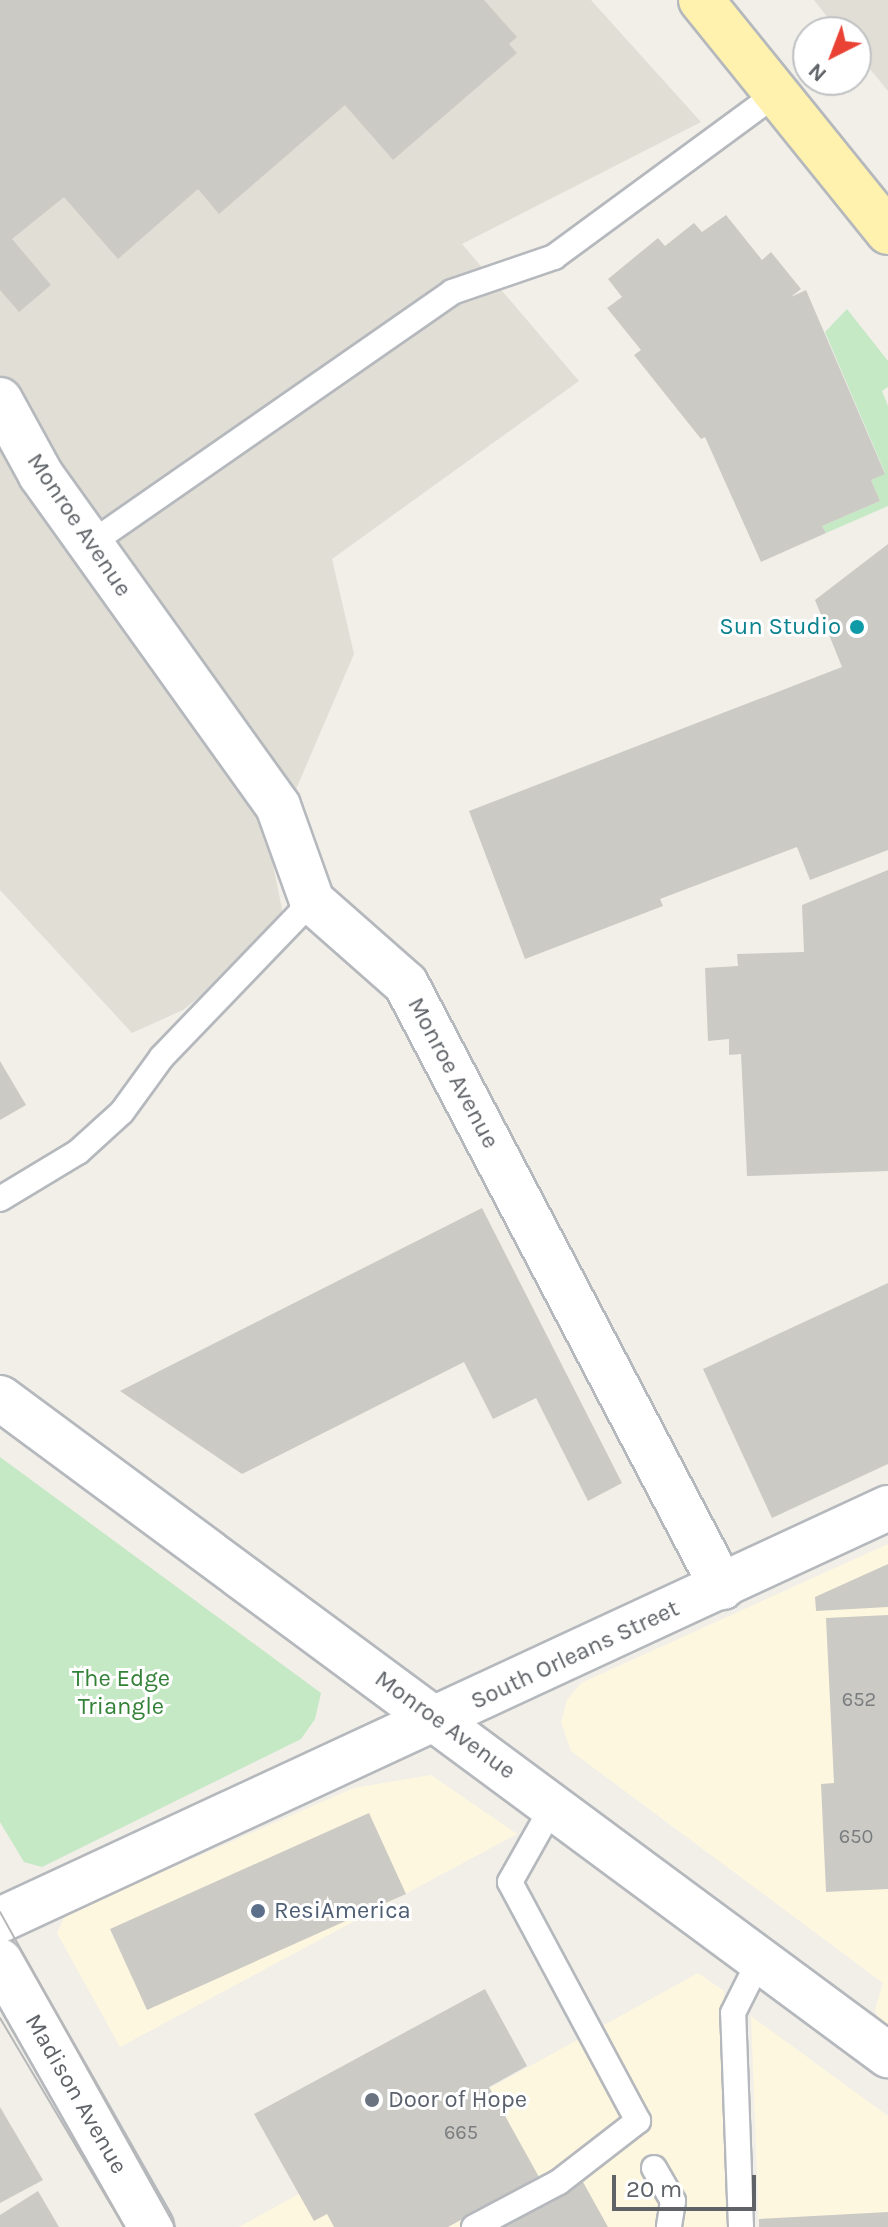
<!DOCTYPE html>
<html>
<head>
<meta charset="utf-8">
<style>
  body { margin:0 }
  #map { position:relative; width:888px; height:2227px; overflow:hidden; background:#f1efe8; font-family:Karla,sans-serif }
  div>[style] { position:absolute }
  .commercial>* { inset:0; background:#fef7e0 }
  .education>* { inset:0; background:#e1ded6 }
  .green>* { inset:0; background:#c5e8c5 }
  .building>* { inset:0; background:#cccac5 }
  .roads { filter:drop-shadow(2px 0 #b5b8bc) drop-shadow(-2px 0 #b5b8bc) drop-shadow(0 2px #b5b8bc) drop-shadow(0 -2px #b5b8bc) }
  .service>* { height:24px; margin:-12px; padding:0 12px; transform-origin:12px; border-radius:12px; background:#fff }
  .minor>* { height:44px; margin:-22px; padding:0 22px; transform-origin:22px; border-radius:22px; background:#fff }
  .tertiary>* { height:44px; margin:-22px; padding:0 22px; transform-origin:22px; border-radius:22px; background:#fff }
  .primary>* { height:44px; margin:-22px; padding:0 22px; transform-origin:22px; border-radius:22px; background:#fff2af }
  .tram>* { height:2px; margin:-1px; padding:0 1px; transform-origin:1px; border-radius:1px; background:#b6b7b8 }
  .dots>* { width:22px; height:22px; translate:-50% -50%; box-sizing:border-box; border:4px solid #fff; border-radius:50% }
  span { translate:-50% -50%; white-space:nowrap; text-align:center; line-height:1.15; -webkit-text-stroke:6px #fff; paint-order:stroke }
  .number-label { font-size:20px; color:#7a7d7f }
  .number-label span { -webkit-text-stroke-width:0 }
  .street-label { font-size:24px; color:#5f6368 }
  .culture-label { font-size:24px; color:#0d838f }
  .right { translate:-100% -50%; text-align:right }
  .park-label { font-size:24px; color:#348238 }
  .service-label { font-size:24px; color:#4e5e75 }
  .left { translate:0 -50%; text-align:left }
  .worship-label { font-size:24px; color:#5b616d }
  .north { position:absolute; left:792px; top:16px; width:80px; height:80px; box-sizing:border-box; background:#fff; border:2px solid #bfc1c3; border-radius:50%; rotate:222deg; font-size:22px; font-weight:700; line-height:32px; text-align:center; color:#5f6368 }
  .north::after { content:''; display:block; margin:auto; width:28px; height:36px; background:#ea4335; clip-path:polygon(50% 0,100% 100%,50% 72%,0 100%) }
  .scale { position:absolute; left:612px; top:2175px; width:144px; height:36px; box-sizing:border-box; border:4px solid #5f6368; border-top:0; padding-left:10px; font-size:24px; line-height:28px; white-space:nowrap; color:#5f6368; -webkit-text-stroke:6px #fff; paint-order:stroke }
</style>
</head>
<body>
<div id="map">
  <div class="commercial">
    <i style="clip-path:polygon(888px 1544px,888px 2036px,875px 2010px,883px 1983px,571px 1751px,561px 1722px,567px 1700px,581px 1683px)"></i>
    <i style="clip-path:polygon(431px 1775px,517px 1834px,120px 2047px,57px 1933px,66px 1914px,354px 1788px)"></i>
    <i style="clip-path:polygon(698px 1973px,724px 1991px,732px 2227px,239px 2227px)"></i>
    <i style="clip-path:polygon(751px 2016px,888px 2116px,888px 2227px,759px 2227px)"></i>
  </div>
  <div class="education">
    <i style="clip-path:polygon(0 0,591px 0,701px 122px,462px 244px,579px 381px,332px 559px,354px 654px,270px 850px,286px 929px,183px 1010px,132px 1033px,0 890px)"></i>
    <i style="clip-path:polygon(814px 0,888px 0,888px 91px,856px 52px,856px 32px,839px 32px)"></i>
  </div>
  <div class="green">
    <i style="clip-path:polygon(847px 309px,888px 361px,888px 387px,882px 391px,888px 406px,888px 506px,826px 533px,822px 526px,880px 501px,871px 480px,885px 473px,825px 332px)"></i>
    <i style="clip-path:polygon(0 1457px,321px 1693px,315px 1719px,301px 1739px,42px 1867px,24px 1862px,0 1822px)"></i>
  </div>
  <div class="building">
    <i style="clip-path:polygon(0 0,484px 0,517px 37px,509px 44px,517px 53px,393px 160px,345px 105px,219px 214px,198px 189px,118px 259px,64px 197px,12px 239px,51px 285px,19px 312px,0 290px)"></i>
    <i style="clip-path:polygon(726px 215px,762px 260px,771px 252px,801px 289px,791px 297px,806px 290px,885px 474px,871px 480px,880px 501px,822px 526px,826px 533px,761px 562px,705px 437px,701px 439px,634px 355px,641px 350px,607px 308px,622px 297px,608px 279px,658px 238px,665px 246px,694px 223px,702px 232px)"></i>
    <i style="clip-path:polygon(888px 544px,888px 850px,810px 880px,797px 847px,660px 899px,663px 906px,525px 959px,469px 811px,842px 667px,815px 600px)"></i>
    <i style="clip-path:polygon(888px 870px,888px 1171px,747px 1176px,741px 1054px,729px 1055px,729px 1039px,708px 1041px,705px 968px,738px 966px,737px 954px,804px 952px,802px 905px)"></i>
    <i style="clip-path:polygon(0 1061px,26px 1105px,0 1120px)"></i>
    <i style="clip-path:polygon(482px 1208px,622px 1483px,588px 1501px,536px 1398px,493px 1419px,464px 1362px,242px 1474px,120px 1391px)"></i>
    <i style="clip-path:polygon(888px 1283px,888px 1464px,772px 1518px,703px 1369px)"></i>
    <i style="clip-path:polygon(888px 1564px,888px 1607px,816px 1611px,815px 1597px)"></i>
    <i style="clip-path:polygon(888px 1615px,888px 1889px,826px 1892px,821px 1784px,834px 1783px,826px 1618px)"></i>
    <i style="clip-path:polygon(369px 1813px,406px 1894px,147px 2010px,110px 1929px)"></i>
    <i style="clip-path:polygon(485px 1989px,527px 2066px,489px 2087px,539px 2177px,448px 2227px,334px 2227px,327px 2214px,314px 2221px,254px 2114px)"></i>
    <i style="clip-path:polygon(0 2107px,43px 2180px,0 2203px)"></i>
    <i style="clip-path:polygon(583px 2182px,608px 2227px,502px 2227px)"></i>
    <i style="clip-path:polygon(38px 2191px,59px 2227px,0 2227px,0 2215px)"></i>
    <i style="clip-path:polygon(888px 2212px,888px 2227px,759px 2227px,759px 2219px)"></i>
  </div>
  <div class="roads">
    <div class="service">
      <i style="left:90px;top:544px;width:441px;rotate:-34.8deg"></i>
      <i style="left:452px;top:292px;width:108px;rotate:-18.9deg"></i>
      <i style="left:554px;top:257px;width:275px;rotate:-36.3deg"></i>
      <i style="left:0;top:1199px;width:91px;rotate:-31.1deg"></i>
      <i style="left:78px;top:1152px;width:59px;rotate:-42.3deg"></i>
      <i style="left:122px;top:1112px;width:68px;rotate:-54deg"></i>
      <i style="left:162px;top:1057px;width:216px;rotate:-46.1deg"></i>
      <i style="left:654px;top:2168px;width:38px;rotate:60deg"></i>
      <i style="left:673px;top:2201px;width:26px;rotate:99deg"></i>
      <i style="left:474px;top:2227px;width:96px;rotate:-27.9deg"></i>
      <i style="left:559px;top:2182px;width:100px;rotate:-37.7deg"></i>
      <i style="left:638px;top:2121px;width:271px;rotate:-118.2deg"></i>
      <i style="left:510px;top:1882px;width:90px;rotate:-60.6deg"></i>
      <i style="left:741px;top:2227px;width:214px;rotate:-92.1deg"></i>
      <i style="left:733px;top:2013px;width:60px;rotate:-63.4deg"></i>
    </div>
    <div class="minor">
      <i style="left:0;top:400px;width:85px;rotate:61.3deg"></i>
      <i style="left:41px;top:475px;width:407px;rotate:54.4deg"></i>
      <i style="left:278px;top:806px;width:101px;rotate:70.3deg"></i>
      <i style="left:312px;top:901px;width:125px;rotate:41.4deg"></i>
      <i style="left:406px;top:984px;width:681px;rotate:62.34deg"></i>
      <i style="left:0;top:1920px;width:979px;rotate:-24.89deg"></i>
    </div>
    <div class="tertiary">
      <i style="left:0;top:1398px;width:1105px;rotate:36.5deg"></i>
      <i style="left:0;top:1961px;width:306px;rotate:60.4deg"></i>
    </div>
    <div class="primary">
      <i style="left:701px;top:0;width:298px;rotate:51.1deg"></i>
    </div>
  </div>
  <div class="tram">
    <i style="left:0;top:1912px;width:360px;rotate:60.9deg"></i>
    <i style="left:0;top:2018px;width:243px;rotate:59.3deg"></i>
  </div>
  <div class="dots">
    <i style="left:857px;top:627px;background:#0f9aa8"></i>
    <i style="left:258px;top:1911px;background:#5c6f8a"></i>
    <i style="left:372px;top:2100px;background:#6b7280"></i>
  </div>
  <div class="number-label">
    <span style="left:859px;top:1699px">652</span>
    <span style="left:856px;top:1836px">650</span>
    <span style="left:461px;top:2132px">665</span>
  </div>
  <div class="street-label">
    <span style="left:79px;top:525px;rotate:56deg">Monroe Avenue</span>
    <span style="left:453px;top:1073px;rotate:62deg">Monroe Avenue</span>
    <span style="left:575px;top:1655px;rotate:-25deg">South Orleans Street</span>
    <span style="left:445px;top:1725px;rotate:36deg">Monroe Avenue</span>
    <span style="left:76px;top:2094px;rotate:60deg">Madison Avenue</span>
  </div>
  <div class="culture-label">
    <span class="right" style="left:841px;top:627px">Sun Studio</span>
  </div>
  <div class="park-label">
    <span style="left:121px;top:1693px">The Edge<br>Triangle</span>
  </div>
  <div class="service-label">
    <span class="left" style="left:274px;top:1911px">ResiAmerica</span>
  </div>
  <div class="worship-label">
    <span class="left" style="left:388px;top:2100px">Door of Hope</span>
  </div>
  <div class="north">N</div>
  <div class="scale">20 m</div>
</div>
</body>
</html>
